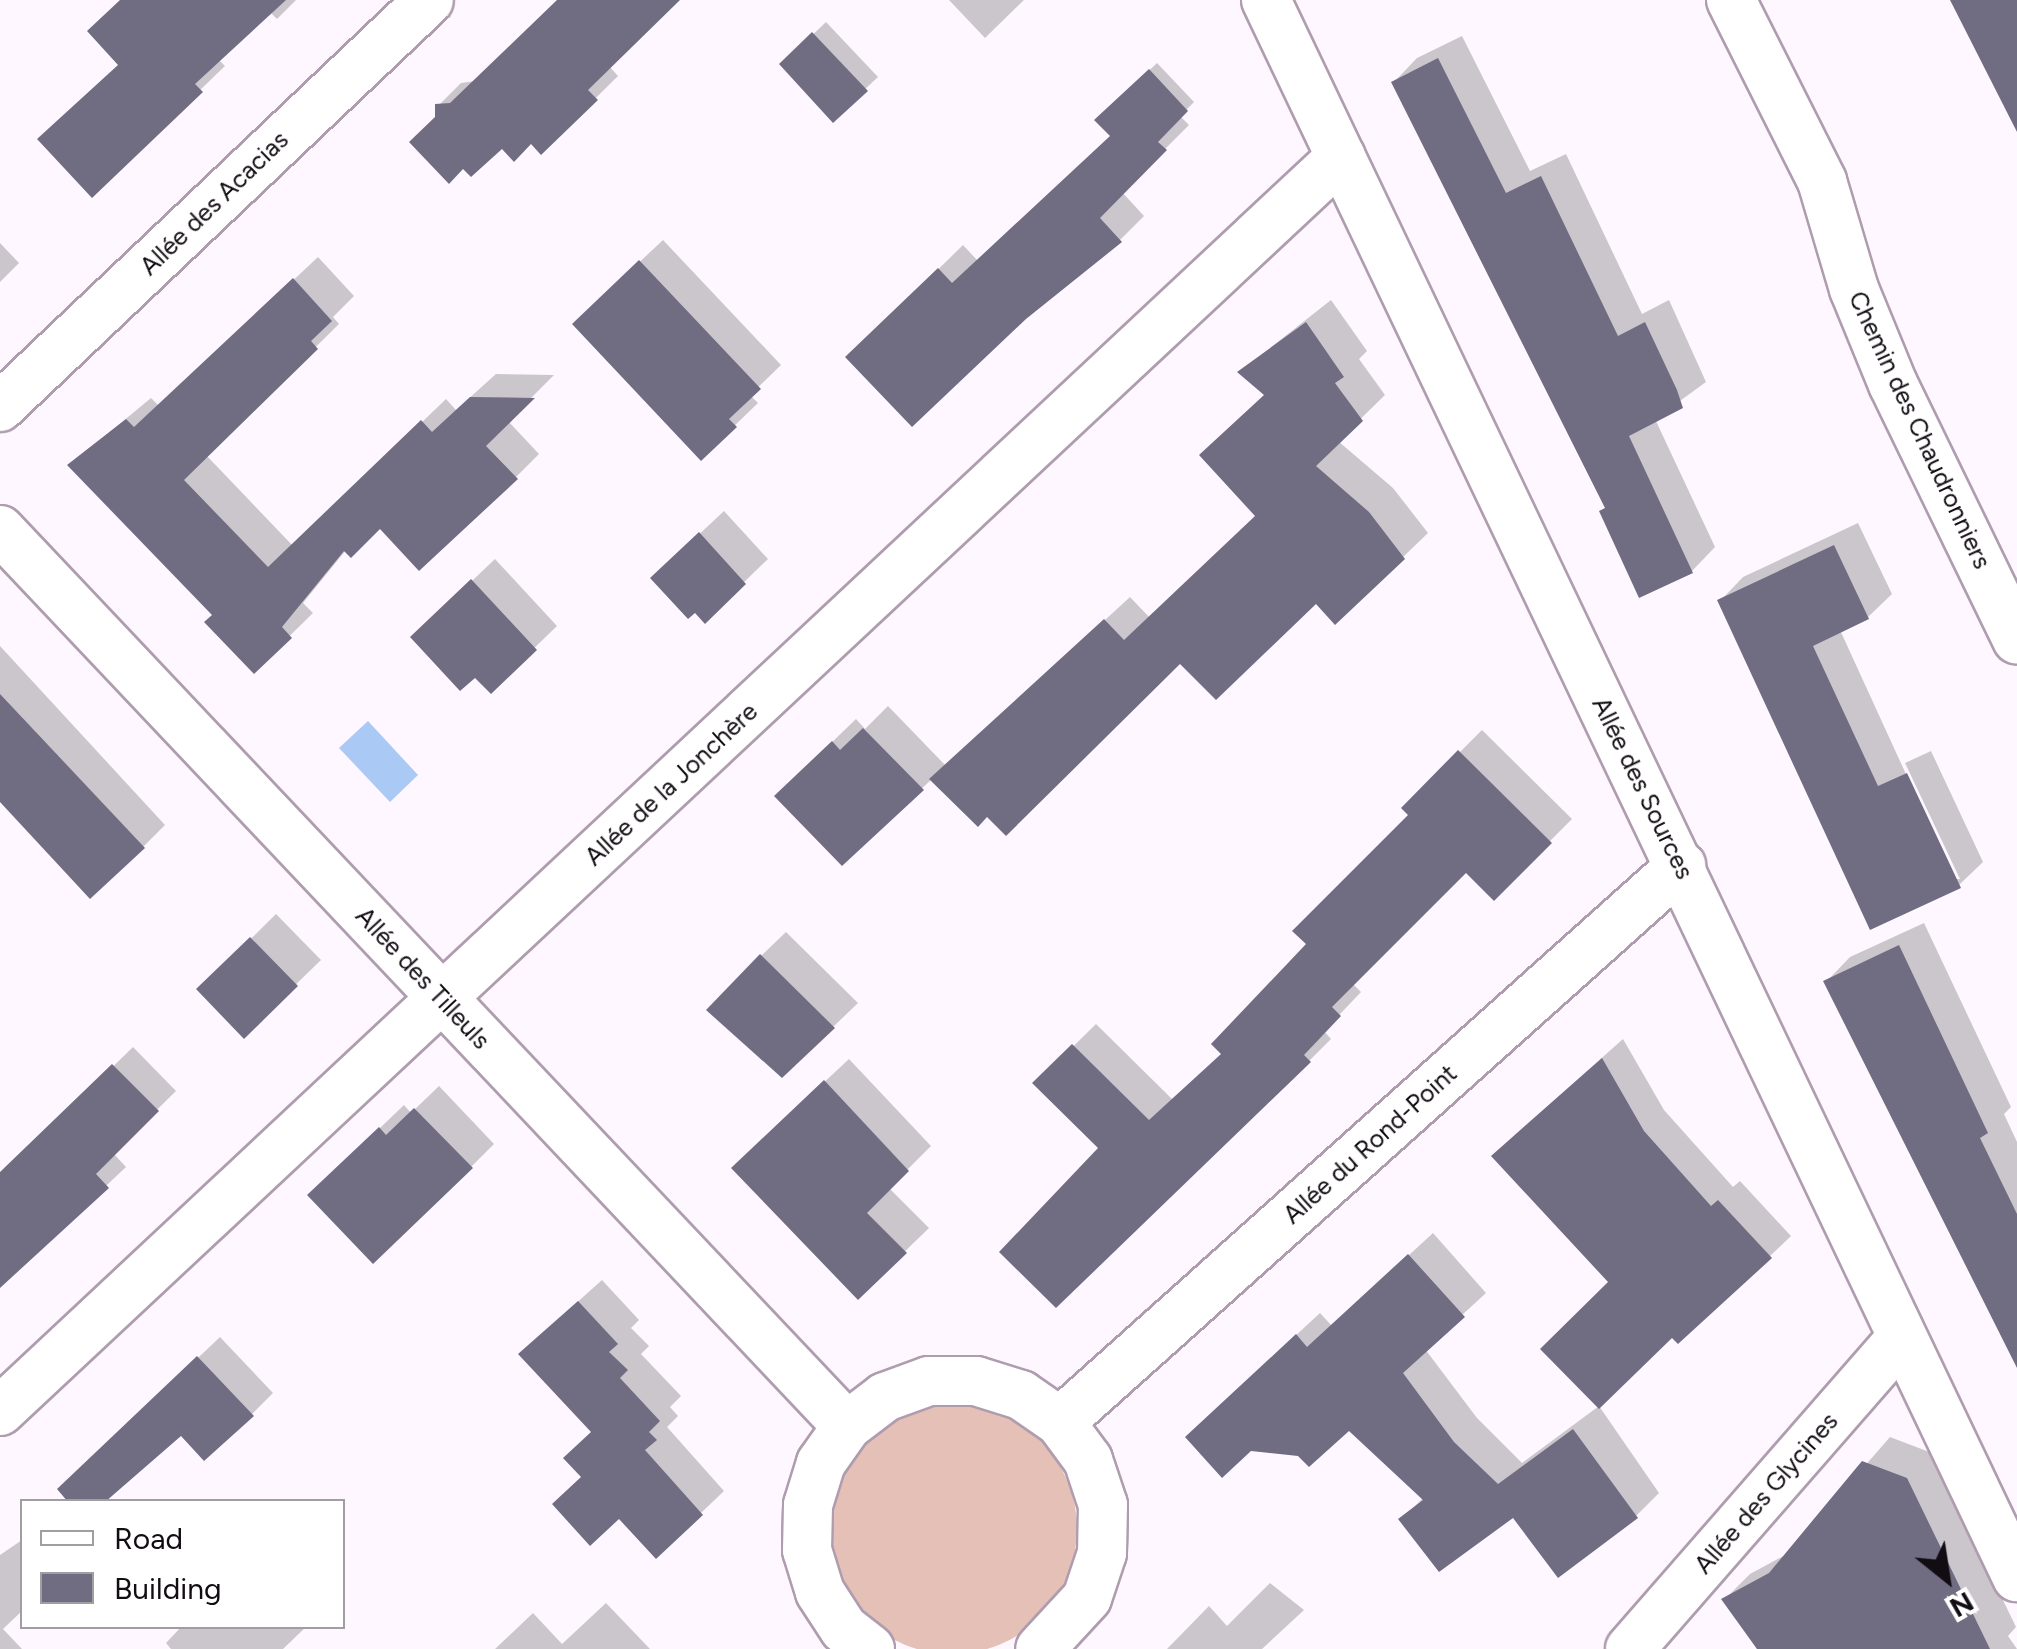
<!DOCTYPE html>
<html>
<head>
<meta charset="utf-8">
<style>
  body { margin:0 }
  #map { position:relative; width:2017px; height:1649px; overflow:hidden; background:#fef7ff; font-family:Figtree,sans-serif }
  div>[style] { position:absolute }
  .green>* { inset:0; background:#e5c0b7 }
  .round { border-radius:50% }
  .water>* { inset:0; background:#aac9f4 }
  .shadow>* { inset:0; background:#0003 }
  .building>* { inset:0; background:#706d83 }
  .roads { filter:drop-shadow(2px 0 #af9daf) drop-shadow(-2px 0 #af9daf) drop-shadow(0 2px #af9daf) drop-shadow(0 -2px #af9daf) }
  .street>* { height:48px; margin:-24px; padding:0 24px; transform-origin:24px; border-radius:24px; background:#fff }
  span { translate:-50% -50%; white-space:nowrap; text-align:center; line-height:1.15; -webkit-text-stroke:8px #fff; paint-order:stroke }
  .street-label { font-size:25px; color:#120c13 }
  .legend { position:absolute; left:20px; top:1499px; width:325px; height:130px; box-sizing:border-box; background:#fff; border:2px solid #a09ea1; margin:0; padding:12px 18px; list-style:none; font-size:30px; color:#120c13 }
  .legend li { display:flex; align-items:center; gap:20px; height:50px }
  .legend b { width:50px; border:2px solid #a09ea1 }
  .north { position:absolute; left:1897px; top:1529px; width:100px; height:100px; -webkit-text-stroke:8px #fff; paint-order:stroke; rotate:150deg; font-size:28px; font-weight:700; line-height:40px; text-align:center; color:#120c13 }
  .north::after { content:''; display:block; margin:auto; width:35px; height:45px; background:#120c13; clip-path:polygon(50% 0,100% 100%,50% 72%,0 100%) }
</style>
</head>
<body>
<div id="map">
  <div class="green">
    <i class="round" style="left:827px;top:1404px;width:250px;height:250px"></i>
  </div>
  <div class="water">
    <i style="clip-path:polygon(368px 721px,418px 775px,390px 802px,339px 748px)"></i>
  </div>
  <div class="shadow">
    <i style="clip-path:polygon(122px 0,296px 0,277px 19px,270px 12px,218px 59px,225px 66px,92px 194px,120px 64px)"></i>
    <i style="clip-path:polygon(560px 0,678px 0,609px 66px,618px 76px,541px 152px,531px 141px,502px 146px,437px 117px,438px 106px,461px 83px,475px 81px)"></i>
    <i style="clip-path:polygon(949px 0,1024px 0,985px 38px)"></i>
    <i style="clip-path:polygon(826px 22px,878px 77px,833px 119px,782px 64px)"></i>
    <i style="clip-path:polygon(1462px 36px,1530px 171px,1566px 154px,1642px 314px,1669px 300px,1706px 382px,1655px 419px,1715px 547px,1692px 571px,1607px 507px,1394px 82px,1417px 58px)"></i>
    <i style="clip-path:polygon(1157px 63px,1194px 102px,1180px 116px,1189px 125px,1122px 192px,1144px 216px,1120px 240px,849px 357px,963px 245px,978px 261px,1112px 135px,1122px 96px)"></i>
    <i style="clip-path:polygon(663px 240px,781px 365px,750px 395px,758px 403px,701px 458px,597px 302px)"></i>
    <i style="clip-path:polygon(0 243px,19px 263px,0 282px)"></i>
    <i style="clip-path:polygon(318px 257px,354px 296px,333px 317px,339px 324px,206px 455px,293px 546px,446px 399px,456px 410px,496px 374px,554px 375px,508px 421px,539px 454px,516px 477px,380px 526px,346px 550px,303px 603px,313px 613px,254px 671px,215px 615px,70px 465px,151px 398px,159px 406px)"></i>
    <i style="clip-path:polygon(1331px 300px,1367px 351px,1359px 359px,1385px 395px,1338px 441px,1393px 488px,1428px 533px,1403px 557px,1180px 660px,987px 814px,932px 779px,842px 863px,801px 772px,856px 719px,865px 729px,888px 706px,946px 766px,1130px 597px,1150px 618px,1258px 515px,1267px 394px,1241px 371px)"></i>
    <i style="clip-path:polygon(724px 511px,768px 559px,705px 620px,677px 555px)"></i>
    <i style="clip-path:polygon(1858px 523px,1892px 594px,1868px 617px,1840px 630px,1954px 879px,1960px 879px,1905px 763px,1931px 751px,1983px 862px,1959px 885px,1720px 601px,1743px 577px)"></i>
    <i style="clip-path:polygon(495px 559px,557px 626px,491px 690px,435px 616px)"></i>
    <i style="clip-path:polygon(0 646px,165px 825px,143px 847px,0 793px)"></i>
    <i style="clip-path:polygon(1482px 730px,1572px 819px,1494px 897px,1466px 869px,1352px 983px,1361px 992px,1324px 1031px,1331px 1039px,1309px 1061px,1101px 1148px,1036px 1083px,1096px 1024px,1172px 1099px,1224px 1053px,1411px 815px,1404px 808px)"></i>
    <i style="clip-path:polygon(276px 914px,321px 960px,244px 1035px,200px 989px)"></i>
    <i style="clip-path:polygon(1924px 923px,2011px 1107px,2004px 1114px,2017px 1142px,2017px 1317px,1826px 982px,1850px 957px)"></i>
    <i style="clip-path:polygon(786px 932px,858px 1003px,833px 1027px,761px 956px)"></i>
    <i style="clip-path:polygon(1623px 1039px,1664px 1110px,1733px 1187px,1740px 1181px,1791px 1236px,1770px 1256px,1611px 1282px,1515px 1135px)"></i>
    <i style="clip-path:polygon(133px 1047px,176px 1091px,113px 1153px,126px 1167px,0 1286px,0 1191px,53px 1125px)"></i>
    <i style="clip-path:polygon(849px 1059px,931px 1146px,889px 1188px,929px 1228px,858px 1297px,758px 1144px)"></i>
    <i style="clip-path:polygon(439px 1086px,494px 1144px,471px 1167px,334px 1172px,404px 1105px,411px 1113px)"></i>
    <i style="clip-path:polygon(1433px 1233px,1486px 1293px,1425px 1349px,1477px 1418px,1522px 1463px,1599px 1406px,1659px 1493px,1636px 1516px,1402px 1519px,1424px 1497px,1349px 1427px,1300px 1453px,1211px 1414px,1320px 1313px,1332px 1326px)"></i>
    <i style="clip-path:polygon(602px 1280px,639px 1320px,631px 1328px,649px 1346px,641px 1354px,681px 1396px,670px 1407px,678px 1416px,667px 1427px,724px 1491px,656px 1556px,584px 1476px,593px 1431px,544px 1332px)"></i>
    <i style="clip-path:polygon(220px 1337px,273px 1393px,252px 1414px,181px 1432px,101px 1502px,64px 1502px,82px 1468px)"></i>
    <i style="clip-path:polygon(1890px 1437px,1932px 1453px,2016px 1627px,2008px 1636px,2017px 1649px,1757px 1649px,1725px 1599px,1750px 1574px,1789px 1553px)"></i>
    <i style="clip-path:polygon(22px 1540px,22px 1611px,3px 1629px,22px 1649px,0 1649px,0 1555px)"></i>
    <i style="clip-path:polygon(1270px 1583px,1304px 1610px,1262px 1649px,1167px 1649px,1209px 1606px,1227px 1626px)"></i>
    <i style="clip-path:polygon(606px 1603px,650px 1649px,495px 1649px,533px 1613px,562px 1644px)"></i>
    <i style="clip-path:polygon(182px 1626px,307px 1626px,283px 1649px,171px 1649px,166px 1643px)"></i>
  </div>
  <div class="building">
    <i style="clip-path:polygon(120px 0,286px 0,195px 84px,203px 92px,92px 198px,37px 139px,118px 65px,87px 31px)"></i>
    <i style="clip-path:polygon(557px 0,680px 0,588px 90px,598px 100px,541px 155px,531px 144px,514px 162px,502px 149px,471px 177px,463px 169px,449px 184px,409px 142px,435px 117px,435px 104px,450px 103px)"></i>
    <i style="clip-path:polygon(1950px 0,2017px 0,2017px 132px)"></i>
    <i style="clip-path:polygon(812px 32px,868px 91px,833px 123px,779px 64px)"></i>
    <i style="clip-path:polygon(1438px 58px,1506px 193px,1541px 176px,1618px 336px,1645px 322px,1677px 390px,1683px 408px,1629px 436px,1693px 573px,1639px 598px,1599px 511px,1605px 508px,1391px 82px)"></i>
    <i style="clip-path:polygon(1149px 69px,1188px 111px,1158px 142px,1167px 150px,1100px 218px,1122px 242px,1026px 319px,912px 427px,845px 357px,938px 268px,952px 283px,1110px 136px,1094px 120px)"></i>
    <i style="clip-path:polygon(639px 260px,761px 389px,729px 419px,737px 427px,701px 461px,572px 324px)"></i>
    <i style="clip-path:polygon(293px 278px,332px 321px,311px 341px,318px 349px,184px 480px,268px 567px,421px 420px,432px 432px,470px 397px,535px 398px,486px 446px,518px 479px,419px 571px,380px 529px,351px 558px,344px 551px,282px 627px,292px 638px,254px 674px,204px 622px,212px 615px,67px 465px,126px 419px,134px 427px)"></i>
    <i style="clip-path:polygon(1306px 322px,1344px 377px,1335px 383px,1363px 421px,1316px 466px,1369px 512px,1405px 559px,1335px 625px,1316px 604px,1216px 700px,1180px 664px,1006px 836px,987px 817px,978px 827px,929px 779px,1104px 619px,1124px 640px,1255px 516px,1199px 455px,1264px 395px,1237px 372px)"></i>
    <i style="clip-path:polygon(699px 532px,746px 584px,705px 624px,695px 613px,688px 619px,650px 578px)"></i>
    <i style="clip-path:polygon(1834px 545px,1869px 619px,1813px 646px,1878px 786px,1907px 773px,1961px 888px,1870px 930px,1717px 600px)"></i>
    <i style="clip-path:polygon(471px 579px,537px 650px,491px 694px,475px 678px,460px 691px,410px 637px)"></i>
    <i style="clip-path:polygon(0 694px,145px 848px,90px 899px,0 802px)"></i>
    <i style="clip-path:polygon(863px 728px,924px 790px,842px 866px,774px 796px,832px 741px,840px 750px)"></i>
    <i style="clip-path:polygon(1458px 750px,1552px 843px,1494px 901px,1466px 873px,1332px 1007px,1341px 1016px,1304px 1055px,1311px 1062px,1056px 1308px,999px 1252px,1098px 1148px,1032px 1083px,1072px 1044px,1149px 1120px,1221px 1054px,1211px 1044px,1306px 944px,1292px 931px,1408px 815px,1401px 808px)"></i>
    <i style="clip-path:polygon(250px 937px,298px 986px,244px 1039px,196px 989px)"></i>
    <i style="clip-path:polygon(1899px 945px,1988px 1133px,1980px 1138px,2017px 1214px,2017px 1368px,1823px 981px)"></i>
    <i style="clip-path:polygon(760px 954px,835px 1028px,782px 1078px,706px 1010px)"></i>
    <i style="clip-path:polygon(1602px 1058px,1644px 1131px,1711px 1206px,1718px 1200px,1772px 1258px,1678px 1344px,1672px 1338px,1599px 1409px,1540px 1349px,1608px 1282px,1491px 1156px)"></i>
    <i style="clip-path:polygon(112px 1064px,159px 1111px,96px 1174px,109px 1188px,0 1288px,0 1172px)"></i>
    <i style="clip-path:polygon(824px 1080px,909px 1171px,867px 1213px,907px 1253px,858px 1300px,731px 1168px)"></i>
    <i style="clip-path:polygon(414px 1108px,473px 1168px,373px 1264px,307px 1195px,379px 1127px,386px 1135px)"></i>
    <i style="clip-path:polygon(1408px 1254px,1465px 1317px,1403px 1373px,1454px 1442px,1498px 1484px,1573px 1429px,1638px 1518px,1558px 1578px,1513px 1518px,1439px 1572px,1398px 1519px,1423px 1500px,1349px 1431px,1309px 1467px,1298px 1456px,1251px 1451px,1222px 1478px,1185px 1437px,1296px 1334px,1307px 1347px)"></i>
    <i style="clip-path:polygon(578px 1301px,618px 1344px,609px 1352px,628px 1370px,620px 1378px,660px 1421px,649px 1432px,657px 1440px,645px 1450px,703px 1515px,656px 1559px,619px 1519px,590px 1546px,552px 1504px,581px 1477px,563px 1458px,591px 1432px,518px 1354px)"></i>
    <i style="clip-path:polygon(197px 1356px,254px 1416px,204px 1461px,181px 1436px,105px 1502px,68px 1502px,57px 1489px)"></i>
    <i style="clip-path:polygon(1862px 1461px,1907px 1478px,1990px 1649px,1757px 1649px,1721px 1599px,1769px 1573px)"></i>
  </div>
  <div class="roads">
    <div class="street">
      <i style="left:1266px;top:0;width:1747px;rotate:64.54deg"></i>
      <i style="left:1731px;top:0;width:203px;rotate:63.3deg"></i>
      <i style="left:1822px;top:181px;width:113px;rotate:73.5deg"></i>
      <i style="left:1854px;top:289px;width:103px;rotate:67.7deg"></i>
      <i style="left:1893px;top:384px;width:284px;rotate:64.1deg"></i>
      <i style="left:0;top:407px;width:591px;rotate:-43.49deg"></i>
      <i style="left:0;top:530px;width:1233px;rotate:46.61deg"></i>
      <i style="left:0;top:1411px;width:1836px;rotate:-43.08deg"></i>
      <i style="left:1060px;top:1422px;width:834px;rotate:-41.84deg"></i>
      <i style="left:870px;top:1649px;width:33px;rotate:-142deg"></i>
      <i style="left:844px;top:1629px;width:44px;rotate:-123deg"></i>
      <i style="left:820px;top:1592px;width:44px;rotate:-107.2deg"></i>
      <i style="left:807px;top:1550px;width:45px;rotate:-88.7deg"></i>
      <i style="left:808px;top:1505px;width:44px;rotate:-72.8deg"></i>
      <i style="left:821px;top:1463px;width:45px;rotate:-54.9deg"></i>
      <i style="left:847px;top:1426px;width:48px;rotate:-37.3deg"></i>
      <i style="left:885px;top:1397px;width:47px;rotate:-20deg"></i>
      <i style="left:929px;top:1381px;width:47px"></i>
      <i style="left:976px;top:1381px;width:47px;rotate:17.3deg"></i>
      <i style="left:1021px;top:1395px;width:47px;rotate:34.7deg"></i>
      <i style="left:1060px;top:1422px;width:47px;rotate:53.6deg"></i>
      <i style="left:1088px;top:1460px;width:47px;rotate:71.6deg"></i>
      <i style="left:1103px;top:1505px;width:48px;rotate:91.2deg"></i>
      <i style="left:1102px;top:1553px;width:47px;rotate:108.4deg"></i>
      <i style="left:1087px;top:1598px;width:69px;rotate:132.7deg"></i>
      <i style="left:1630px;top:1649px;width:413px;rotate:-48.9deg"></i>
    </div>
  </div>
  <div class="street-label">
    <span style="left:214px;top:203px;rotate:-44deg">Allée des Acacias</span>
    <span style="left:1920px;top:430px;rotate:65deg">Chemin des Chaudronniers</span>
    <span style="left:671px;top:784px;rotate:-43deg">Allée de la Jonchère</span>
    <span style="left:1643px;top:788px;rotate:64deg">Allée des Sources</span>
    <span style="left:423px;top:978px;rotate:47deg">Allée des Tilleuls</span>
    <span style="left:1370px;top:1144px;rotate:-42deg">Allée du Rond-Point</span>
    <span style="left:1766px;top:1493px;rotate:-49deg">Allée des Glycines</span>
  </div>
  <ul class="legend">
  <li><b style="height:12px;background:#fff"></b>Road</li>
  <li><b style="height:28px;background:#706d83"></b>Building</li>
  </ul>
  <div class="north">N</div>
</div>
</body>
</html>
